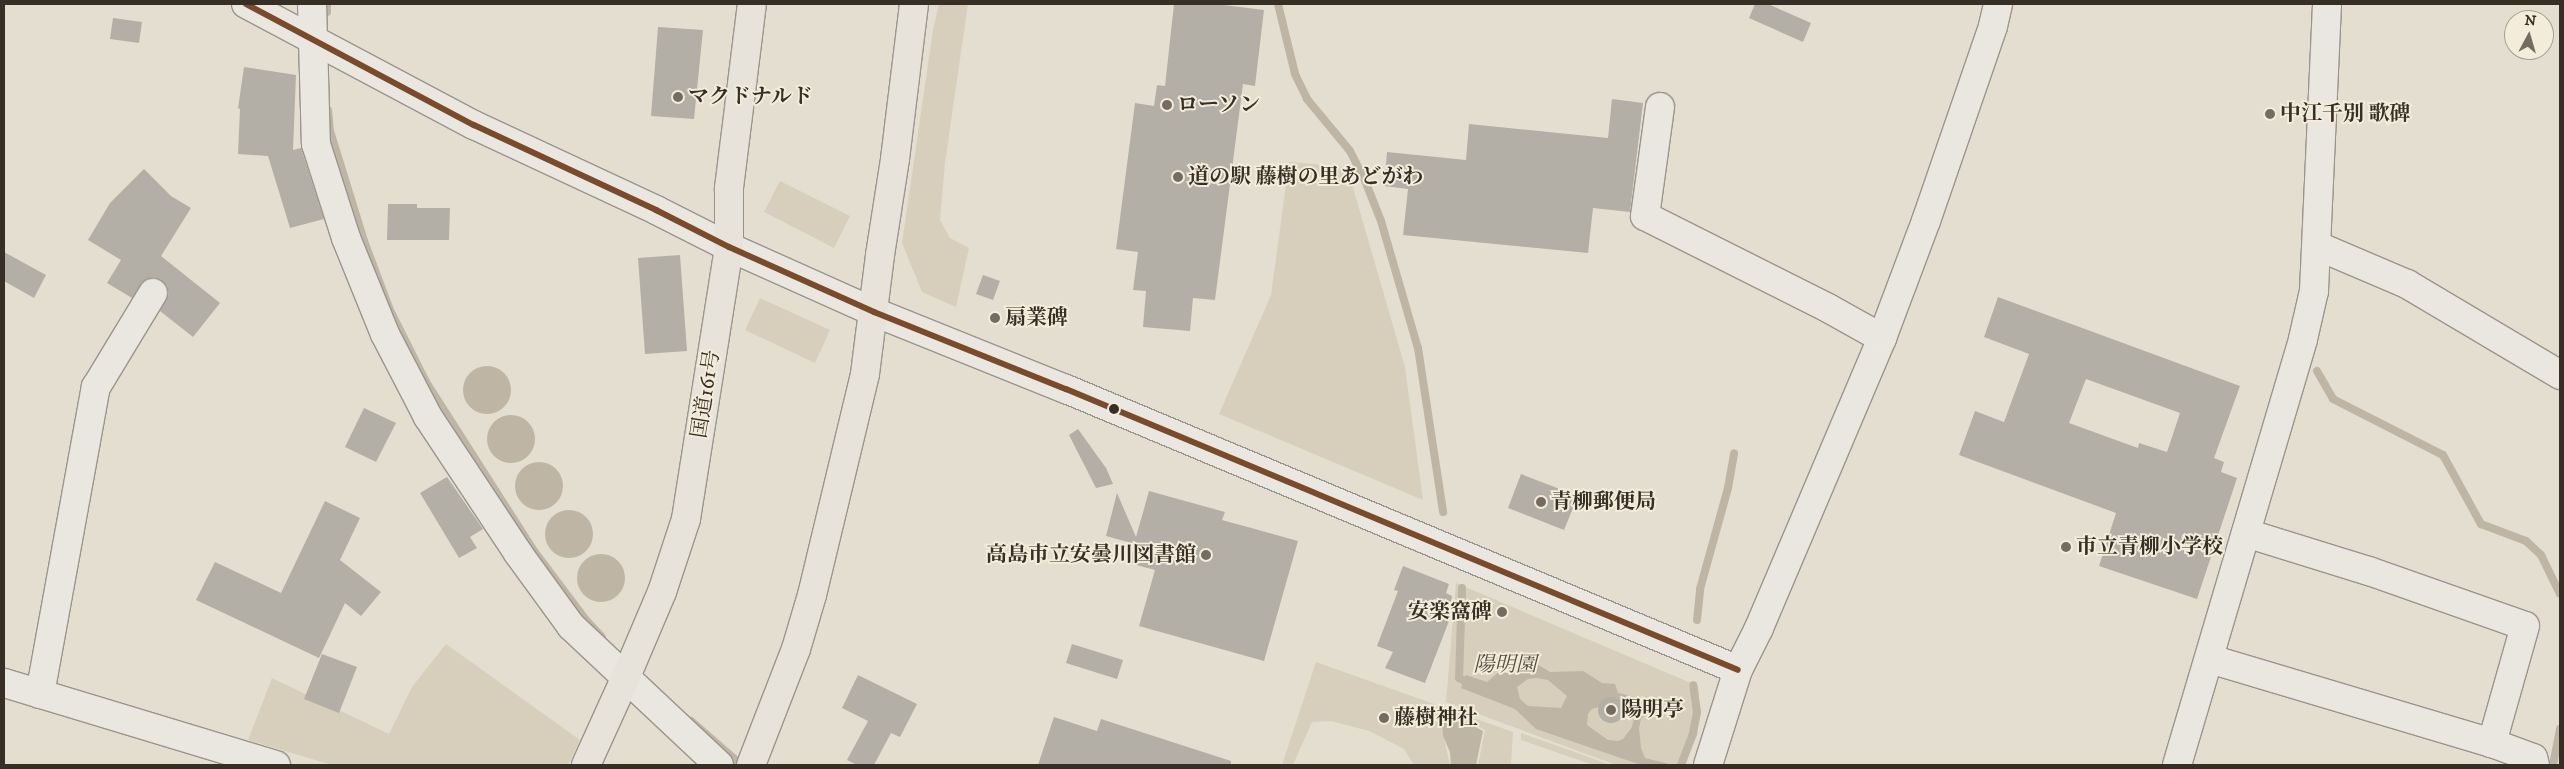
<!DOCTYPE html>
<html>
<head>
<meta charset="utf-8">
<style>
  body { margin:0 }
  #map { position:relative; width:2564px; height:769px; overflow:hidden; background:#e4ded0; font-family:"IM FELL DW Pica","Noto Serif JP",serif }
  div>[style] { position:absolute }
  .green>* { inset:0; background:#d7cfbc }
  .water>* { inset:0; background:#beb5a4 }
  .round { border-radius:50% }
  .stream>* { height:8px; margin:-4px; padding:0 4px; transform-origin:4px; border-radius:4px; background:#beb5a4 }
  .building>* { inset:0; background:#b4afa6 }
  .roads { filter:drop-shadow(1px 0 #9a958c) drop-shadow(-1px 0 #9a958c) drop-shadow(0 1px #9a958c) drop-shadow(0 -1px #9a958c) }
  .minor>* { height:28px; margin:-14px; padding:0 14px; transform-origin:14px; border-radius:14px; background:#eae7e0 }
  .highway>* { height:28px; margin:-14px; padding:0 14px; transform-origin:14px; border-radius:14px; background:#e7e3da }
  .bus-1>* { height:6px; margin:-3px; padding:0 3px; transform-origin:3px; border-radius:3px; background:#7a4b2a }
  .dots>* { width:14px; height:14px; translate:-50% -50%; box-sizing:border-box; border:2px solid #f3ecdb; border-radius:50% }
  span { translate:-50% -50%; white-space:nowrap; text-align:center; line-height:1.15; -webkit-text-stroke:4px #f3ecdb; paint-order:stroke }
  .poi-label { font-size:21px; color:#372f25; font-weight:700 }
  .left { translate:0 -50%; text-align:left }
  .right { translate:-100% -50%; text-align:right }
  .street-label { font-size:21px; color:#372f25 }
  .park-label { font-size:21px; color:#554d40; font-style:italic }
  .frame { position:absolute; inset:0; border:5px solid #372f25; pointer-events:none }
  .north { position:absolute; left:2504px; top:10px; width:50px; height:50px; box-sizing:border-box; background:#f3ecdb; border:1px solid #a8a092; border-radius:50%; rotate:6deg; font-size:14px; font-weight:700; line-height:20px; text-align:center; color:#372f25 }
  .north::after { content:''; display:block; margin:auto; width:18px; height:22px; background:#746c61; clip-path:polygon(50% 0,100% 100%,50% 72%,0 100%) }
</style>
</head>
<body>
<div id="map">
  <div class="green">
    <i style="clip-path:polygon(939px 4px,968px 4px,945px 163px,940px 220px,950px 238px,969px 248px,956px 307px,922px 292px,902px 243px,933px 30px)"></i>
    <i style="clip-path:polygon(1289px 162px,1347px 167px,1405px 367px,1423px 500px,1219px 414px,1271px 295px)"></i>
    <i style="clip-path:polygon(780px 181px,850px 216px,834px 248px,764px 212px)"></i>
    <i style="clip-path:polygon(760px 298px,830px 330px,815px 363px,745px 330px)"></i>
    <i style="clip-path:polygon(1456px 583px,1698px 686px,1700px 712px,1696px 734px,1685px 765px,1616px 765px,1446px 702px)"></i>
    <i style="clip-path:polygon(446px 644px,580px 740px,568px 765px,332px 765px,248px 740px,272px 678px,389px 734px,412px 687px)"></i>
    <i style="clip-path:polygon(1316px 662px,1513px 732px,1511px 765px,1478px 765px,1485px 730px,1460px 717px,1449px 715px,1441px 725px,1450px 765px,1414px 765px,1404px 749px,1369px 731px,1331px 721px,1312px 722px,1293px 765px,1282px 765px)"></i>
    <i style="clip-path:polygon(1521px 733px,1611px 765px,1593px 765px,1521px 740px)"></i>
  </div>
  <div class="water">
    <i class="round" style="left:463px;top:366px;width:48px;height:48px"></i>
    <i class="round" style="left:487px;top:415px;width:48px;height:48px"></i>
    <i class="round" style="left:515px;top:462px;width:48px;height:48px"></i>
    <i class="round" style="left:545px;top:510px;width:48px;height:48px"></i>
    <i class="round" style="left:577px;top:554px;width:48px;height:48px"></i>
    <i style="clip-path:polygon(evenodd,1513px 660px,1516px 664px,1525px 666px,1537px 664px,1550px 672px,1583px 671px,1602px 683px,1615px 684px,1618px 693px,1628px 695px,1637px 701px,1650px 701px,1652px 707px,1641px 719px,1639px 728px,1641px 748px,1645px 758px,1673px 765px,1641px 765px,1536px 729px,1515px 709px,1461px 688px,1466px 675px,1487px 682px,1513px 660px,1536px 678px,1548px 680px,1567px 696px,1561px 708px,1528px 706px,1520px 699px,1517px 687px,1528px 679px,1536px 678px,1513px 660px,1611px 703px,1623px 704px,1634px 718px,1632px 727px,1623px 739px,1618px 741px,1608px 740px,1587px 725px,1588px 714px,1592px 709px,1611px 703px)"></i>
    <i style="clip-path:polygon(1450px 716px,1459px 718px,1483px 731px,1476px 765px,1451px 765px,1450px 752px,1443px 736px,1442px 725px)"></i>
  </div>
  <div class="stream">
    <i style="left:327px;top:4px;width:8px;rotate:90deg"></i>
    <i style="left:1278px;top:4px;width:72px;rotate:76.3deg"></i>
    <i style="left:1295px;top:74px;width:28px;rotate:64deg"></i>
    <i style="left:1307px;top:99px;width:67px;rotate:50.4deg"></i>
    <i style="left:1350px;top:151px;width:30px;rotate:63deg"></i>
    <i style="left:1364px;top:178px;width:46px;rotate:68.4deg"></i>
    <i style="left:1381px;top:221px;width:132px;rotate:73.8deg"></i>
    <i style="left:1418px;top:348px;width:166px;rotate:81.3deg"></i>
    <i style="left:328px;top:110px;width:21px;rotate:85deg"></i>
    <i style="left:330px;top:131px;width:115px;rotate:72.8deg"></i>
    <i style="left:364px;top:241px;width:74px;rotate:69.4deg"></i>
    <i style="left:390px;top:310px;width:80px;rotate:63.4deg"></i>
    <i style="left:426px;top:382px;width:201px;rotate:57.4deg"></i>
    <i style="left:534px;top:551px;width:86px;rotate:53deg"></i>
    <i style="left:586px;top:620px;width:23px;rotate:47deg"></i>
    <i style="left:2317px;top:371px;width:32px;rotate:60deg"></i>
    <i style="left:2333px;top:399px;width:123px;rotate:27deg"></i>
    <i style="left:2443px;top:455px;width:79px;rotate:61.2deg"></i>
    <i style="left:2481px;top:524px;width:48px;rotate:20.7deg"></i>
    <i style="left:2526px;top:541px;width:21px;rotate:43deg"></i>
    <i style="left:2541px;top:555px;width:43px;rotate:64deg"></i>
    <i style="left:1462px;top:588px;width:90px;rotate:91.9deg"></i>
    <i style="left:1459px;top:678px;width:15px;rotate:28deg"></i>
    <i style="left:1697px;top:620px;width:31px;rotate:-84deg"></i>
    <i style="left:1700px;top:589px;width:105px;rotate:-74.5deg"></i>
    <i style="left:1728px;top:488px;width:35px;rotate:-80deg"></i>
    <i style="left:691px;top:721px;width:62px;rotate:41.1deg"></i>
    <i style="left:1681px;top:765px;width:34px;rotate:-69deg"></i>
    <i style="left:1693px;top:733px;width:21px;rotate:-79deg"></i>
    <i style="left:1697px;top:712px;width:27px;rotate:-98deg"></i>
    <i style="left:2553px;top:765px;width:37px;rotate:-79deg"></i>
  </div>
  <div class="building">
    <i style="clip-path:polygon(1174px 4px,1216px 4px,1264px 10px,1255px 86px,1243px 84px,1215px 300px,1193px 298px,1190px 331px,1143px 327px,1146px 291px,1133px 290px,1138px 252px,1116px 249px,1135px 103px,1154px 106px,1157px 85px,1165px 86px)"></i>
    <i style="clip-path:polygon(1755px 4px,1768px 4px,1811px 23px,1803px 42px,1749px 18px)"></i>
    <i style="clip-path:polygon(113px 18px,142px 22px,139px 43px,110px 39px)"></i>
    <i style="clip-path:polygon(658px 27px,703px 30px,694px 119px,651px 116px)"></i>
    <i style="clip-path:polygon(244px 67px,296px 75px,293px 150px,301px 148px,324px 219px,290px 228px,268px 156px,238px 154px,240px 109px,238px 108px)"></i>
    <i style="clip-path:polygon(1612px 99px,1643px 103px,1630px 212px,1593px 208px,1588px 253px,1403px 235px,1408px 189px,1384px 186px,1387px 152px,1466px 160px,1469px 124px,1608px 138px)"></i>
    <i style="clip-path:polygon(144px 169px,171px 196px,191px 208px,161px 256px,220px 303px,193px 337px,160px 311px,169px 294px,167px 286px,161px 280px,154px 277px,145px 280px,132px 298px,107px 283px,121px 260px,88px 240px,110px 203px)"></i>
    <i style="clip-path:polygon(388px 204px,417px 204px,417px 208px,450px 208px,449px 240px,387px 240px)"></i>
    <i style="clip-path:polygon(4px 252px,46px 275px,34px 298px,4px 281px)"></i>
    <i style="clip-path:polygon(680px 255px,687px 351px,645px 354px,638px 258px)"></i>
    <i style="clip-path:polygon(983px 275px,1000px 281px,993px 300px,976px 294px)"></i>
    <i style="clip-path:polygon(evenodd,1998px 297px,2240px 386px,2214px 458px,2224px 462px,2221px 472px,2237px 478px,2197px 599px,2099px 566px,2116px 513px,1959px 455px,1975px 411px,2004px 422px,2029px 354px,1984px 337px,1998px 297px,2086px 379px,2180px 413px,2167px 452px,2139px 443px,2138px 448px,2069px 423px,2086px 379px)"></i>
    <i style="clip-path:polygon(364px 408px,396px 423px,376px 462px,345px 447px)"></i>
    <i style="clip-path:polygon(1078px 429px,1106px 468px,1113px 484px,1096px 488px,1069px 435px)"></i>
    <i style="clip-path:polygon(1521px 474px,1578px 496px,1564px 530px,1508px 508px)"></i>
    <i style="clip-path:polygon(447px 477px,483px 529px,470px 537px,477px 548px,459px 558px,420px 493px)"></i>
    <i style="clip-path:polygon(1149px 491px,1225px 512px,1222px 520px,1298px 541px,1264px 661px,1139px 626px,1155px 570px,1129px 563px,1135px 544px,1106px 536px,1117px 493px,1136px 537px)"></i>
    <i style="clip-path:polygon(325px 501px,360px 518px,340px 560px,381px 592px,361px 616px,345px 603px,319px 658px,196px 600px,215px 562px,281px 593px)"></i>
    <i style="clip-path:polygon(1403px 566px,1449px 584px,1446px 593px,1452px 596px,1449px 621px,1425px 683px,1385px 668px,1393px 652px,1377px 646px,1398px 591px,1394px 590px)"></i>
    <i style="clip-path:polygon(1072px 644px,1123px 660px,1117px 679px,1066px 663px)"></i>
    <i style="clip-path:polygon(322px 654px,357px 667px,339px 713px,304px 699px)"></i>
    <i style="clip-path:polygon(858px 675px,917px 704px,900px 737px,891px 733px,874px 765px,857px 765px,847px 760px,868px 721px,842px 708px)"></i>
    <i class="round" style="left:1598px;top:697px;width:26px;height:26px"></i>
    <i style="clip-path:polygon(1054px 717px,1097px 731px,1101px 719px,1231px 761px,1231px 765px,1038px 765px)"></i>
  </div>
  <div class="roads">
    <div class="minor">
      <i style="left:246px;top:4px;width:258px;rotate:28deg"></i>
      <i style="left:474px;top:125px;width:201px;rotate:25deg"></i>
      <i style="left:656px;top:210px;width:82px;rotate:26.9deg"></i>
      <i style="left:729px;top:247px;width:159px;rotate:24.1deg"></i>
      <i style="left:874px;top:312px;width:207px;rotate:21.9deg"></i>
      <i style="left:1066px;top:389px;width:728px;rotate:22.69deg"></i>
      <i style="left:312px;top:4px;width:140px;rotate:88.4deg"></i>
      <i style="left:316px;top:144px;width:99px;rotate:72.3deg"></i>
      <i style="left:346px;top:238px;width:104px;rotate:67.9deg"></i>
      <i style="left:385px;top:334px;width:93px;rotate:62.6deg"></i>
      <i style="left:428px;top:417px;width:163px;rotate:56.5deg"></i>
      <i style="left:518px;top:553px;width:90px;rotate:54deg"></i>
      <i style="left:571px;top:626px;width:203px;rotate:43.2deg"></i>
      <i style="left:1660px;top:107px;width:110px;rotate:97.8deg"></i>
      <i style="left:1645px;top:216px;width:205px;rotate:26.7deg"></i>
      <i style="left:1828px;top:308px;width:62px;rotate:29.1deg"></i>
      <i style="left:2318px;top:246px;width:97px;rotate:23.1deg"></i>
      <i style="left:2407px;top:284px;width:178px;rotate:30.7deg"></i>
      <i style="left:2246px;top:533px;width:129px;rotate:17.2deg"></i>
      <i style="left:2369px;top:571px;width:165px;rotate:19.4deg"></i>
      <i style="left:2525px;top:626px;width:122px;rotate:105.8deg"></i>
      <i style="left:2210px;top:659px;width:294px;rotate:16.6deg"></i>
      <i style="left:2492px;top:743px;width:44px;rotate:20.1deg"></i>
      <i style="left:2533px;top:758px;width:7px;rotate:74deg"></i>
      <i style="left:4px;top:683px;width:284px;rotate:16.8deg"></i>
      <i style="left:40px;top:694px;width:312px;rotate:-79.7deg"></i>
      <i style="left:96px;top:387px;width:110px;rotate:-58.8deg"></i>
      <i style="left:1708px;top:765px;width:100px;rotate:-72.5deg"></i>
      <i style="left:1738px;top:670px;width:47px;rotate:-63.4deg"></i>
      <i style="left:1759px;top:628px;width:315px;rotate:-67deg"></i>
      <i style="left:1882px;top:338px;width:125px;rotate:-69.4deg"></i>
      <i style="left:1926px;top:221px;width:206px;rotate:-71deg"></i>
      <i style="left:1993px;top:26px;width:23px;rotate:-77deg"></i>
      <i style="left:2177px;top:765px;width:444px;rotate:-73.5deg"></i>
      <i style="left:2303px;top:339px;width:49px;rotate:-77.1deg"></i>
      <i style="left:2314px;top:291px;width:287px;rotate:-87.4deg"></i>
    </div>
    <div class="highway">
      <i style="left:586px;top:765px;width:94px;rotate:-65.6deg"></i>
      <i style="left:625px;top:679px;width:95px;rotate:-67deg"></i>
      <i style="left:662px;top:592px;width:77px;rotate:-71.8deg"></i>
      <i style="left:686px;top:519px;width:275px;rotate:-81deg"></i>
      <i style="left:729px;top:247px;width:59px;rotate:-90deg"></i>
      <i style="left:729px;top:188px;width:185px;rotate:-82.9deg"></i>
      <i style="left:751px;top:765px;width:124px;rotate:-68.8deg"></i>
      <i style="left:796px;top:649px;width:56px;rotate:-73.5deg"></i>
      <i style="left:812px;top:595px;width:227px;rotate:-76.5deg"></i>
      <i style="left:865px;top:374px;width:120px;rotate:-82.8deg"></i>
      <i style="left:880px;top:255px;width:97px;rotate:-81.1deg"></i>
      <i style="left:895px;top:159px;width:156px;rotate:-83deg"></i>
    </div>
  </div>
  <div class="bus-1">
    <i style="left:246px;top:4px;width:258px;rotate:28deg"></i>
    <i style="left:474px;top:125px;width:201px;rotate:25deg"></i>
    <i style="left:656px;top:210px;width:82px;rotate:26.9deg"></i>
    <i style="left:729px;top:247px;width:159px;rotate:24.1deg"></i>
    <i style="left:874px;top:312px;width:207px;rotate:21.9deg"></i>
    <i style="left:1066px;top:389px;width:728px;rotate:22.69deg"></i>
  </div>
  <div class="dots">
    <i style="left:678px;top:97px;background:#746c61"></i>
    <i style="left:1167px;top:105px;background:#746c61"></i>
    <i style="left:2270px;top:114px;background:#746c61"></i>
    <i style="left:1178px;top:177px;background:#746c61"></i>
    <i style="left:995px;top:318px;background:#746c61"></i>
    <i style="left:1114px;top:409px;background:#372f25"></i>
    <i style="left:1541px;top:502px;background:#746c61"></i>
    <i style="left:2066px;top:547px;background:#746c61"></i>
    <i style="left:1206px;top:555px;background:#746c61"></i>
    <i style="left:1502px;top:612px;background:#746c61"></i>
    <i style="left:1611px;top:710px;background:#746c61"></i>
    <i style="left:1384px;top:718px;background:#746c61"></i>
  </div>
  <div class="poi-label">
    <span class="left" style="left:688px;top:97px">マクドナルド</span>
    <span class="left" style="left:1177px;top:105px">ローソン</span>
    <span class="left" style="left:2280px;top:114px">中江千別 歌碑</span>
    <span class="left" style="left:1188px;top:177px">道の駅 藤樹の里あどがわ</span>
    <span class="left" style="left:1005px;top:318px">扇業碑</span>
    <span class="left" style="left:1551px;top:502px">青柳郵便局</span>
    <span class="left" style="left:2076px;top:547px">市立青柳小学校</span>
    <span class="right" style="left:1196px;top:555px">高島市立安曇川図書館</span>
    <span class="right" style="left:1492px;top:612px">安楽窩碑</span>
    <span class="left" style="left:1621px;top:710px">陽明亭</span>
    <span class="left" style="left:1394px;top:718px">藤樹神社</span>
  </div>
  <div class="street-label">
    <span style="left:706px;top:394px;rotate:-81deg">国道161号</span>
  </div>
  <div class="park-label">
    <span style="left:1505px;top:665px">陽明園</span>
  </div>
  <div class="frame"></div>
  <div class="north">N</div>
</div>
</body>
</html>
